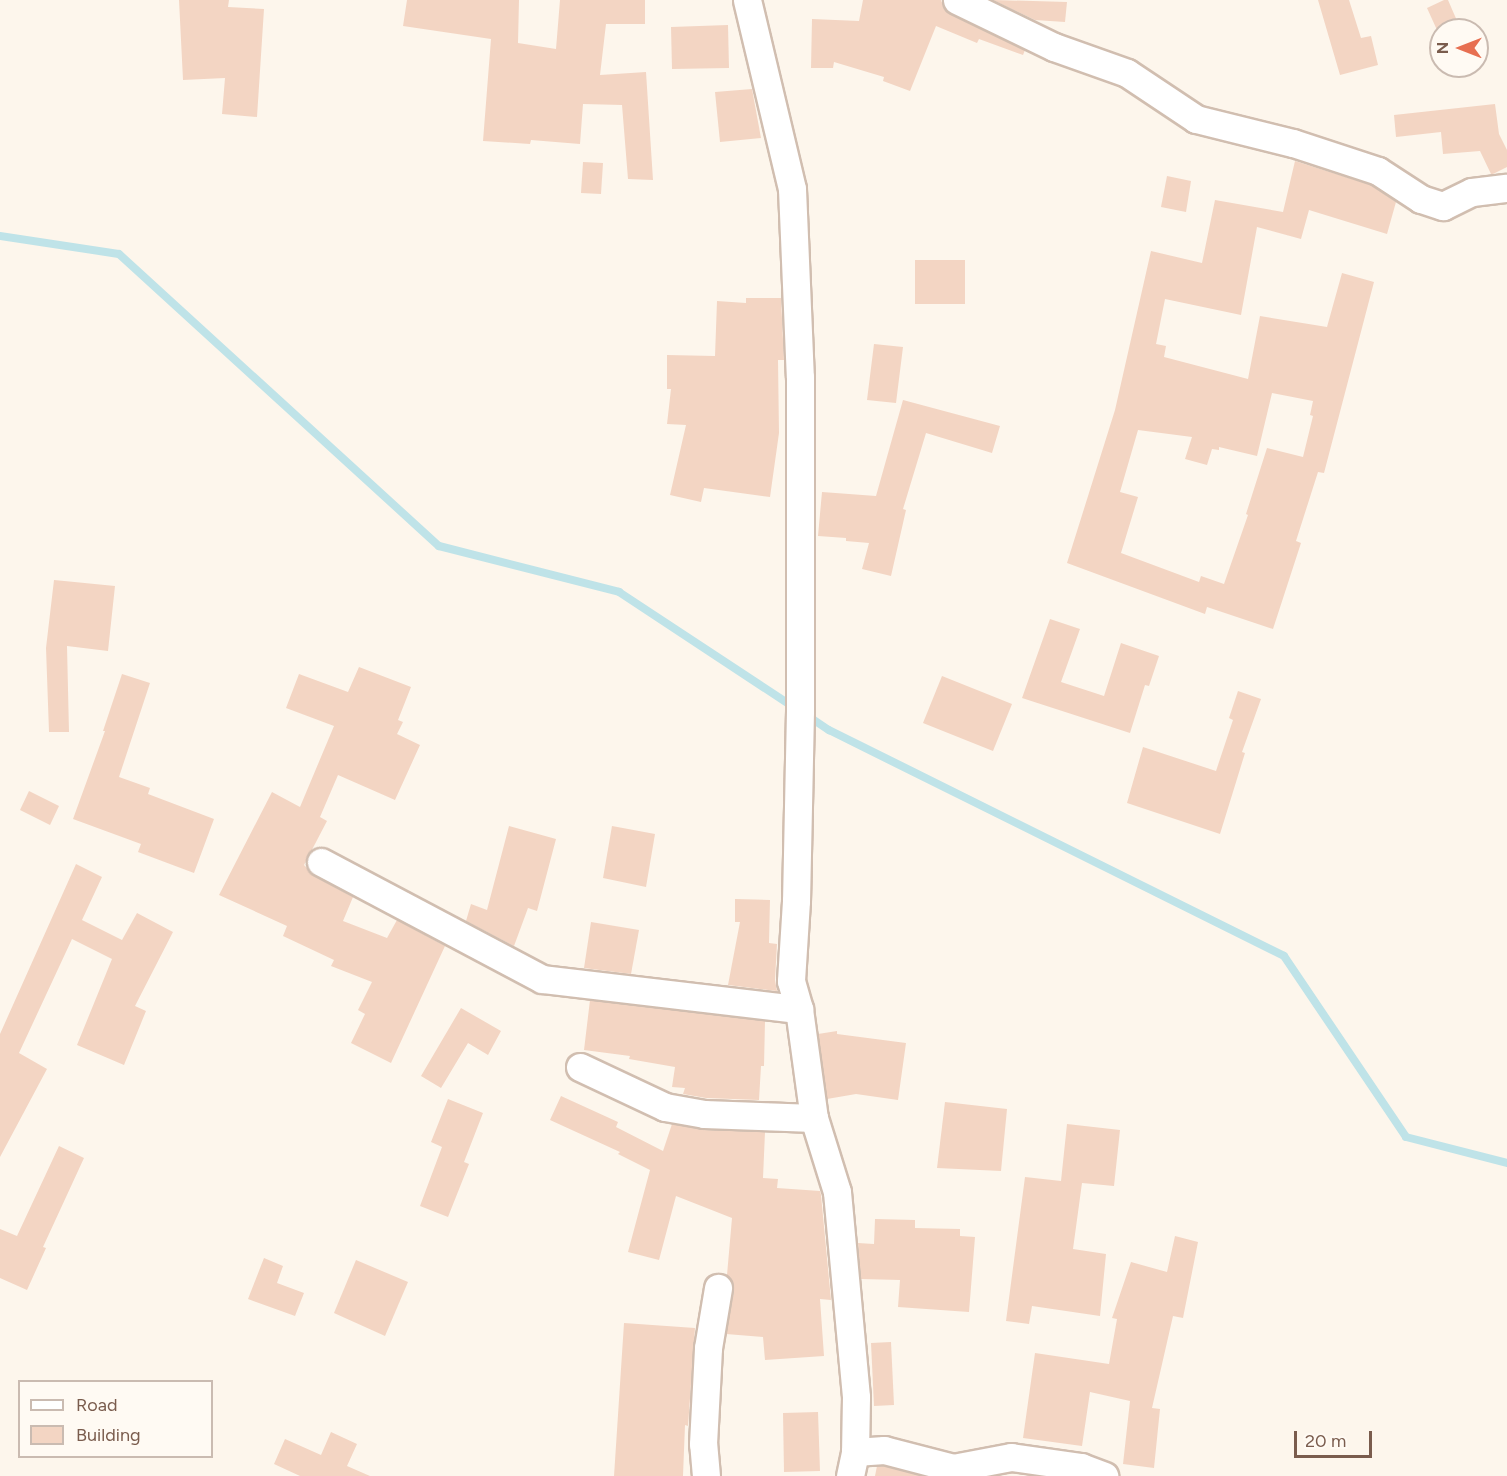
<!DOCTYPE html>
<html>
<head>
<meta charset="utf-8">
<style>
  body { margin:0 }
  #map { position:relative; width:1507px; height:1476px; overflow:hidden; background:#fdf6ec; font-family:Figtree,sans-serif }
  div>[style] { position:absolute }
  .stream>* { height:8px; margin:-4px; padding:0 4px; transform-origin:4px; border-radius:4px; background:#bfe3e8 }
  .building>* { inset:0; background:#f3d5c3 }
  .roads { filter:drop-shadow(2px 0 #d1beb0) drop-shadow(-2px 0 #d1beb0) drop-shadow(0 2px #d1beb0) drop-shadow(0 -2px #d1beb0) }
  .street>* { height:27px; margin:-13.5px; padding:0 13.5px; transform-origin:13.5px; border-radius:13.5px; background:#fff }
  span { translate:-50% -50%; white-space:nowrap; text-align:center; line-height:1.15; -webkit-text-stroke:5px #fffaf3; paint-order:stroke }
  .legend { position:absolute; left:18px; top:1380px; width:195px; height:78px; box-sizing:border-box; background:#fffaf3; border:2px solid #cabbb1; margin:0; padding:8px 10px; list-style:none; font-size:18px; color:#7a5c4d }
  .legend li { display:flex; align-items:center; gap:12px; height:30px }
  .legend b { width:30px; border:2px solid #cabbb1 }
  .north { position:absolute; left:1429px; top:18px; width:60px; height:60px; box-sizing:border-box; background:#fffaf3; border:2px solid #cabbb1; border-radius:50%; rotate:270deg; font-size:16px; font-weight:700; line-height:24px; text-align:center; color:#7a5c4d }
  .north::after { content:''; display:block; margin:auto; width:21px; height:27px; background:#e76f51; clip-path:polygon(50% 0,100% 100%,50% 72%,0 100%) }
  .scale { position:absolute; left:1294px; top:1431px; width:78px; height:27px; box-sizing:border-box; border:3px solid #7a5c4d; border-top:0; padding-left:8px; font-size:18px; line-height:21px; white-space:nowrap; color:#7a5c4d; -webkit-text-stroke:4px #fffaf3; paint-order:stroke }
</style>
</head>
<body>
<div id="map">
  <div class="stream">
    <i style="left:0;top:236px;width:120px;rotate:8.6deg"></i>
    <i style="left:119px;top:254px;width:433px;rotate:42.4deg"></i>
    <i style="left:439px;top:546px;width:186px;rotate:14.3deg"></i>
    <i style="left:619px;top:592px;width:211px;rotate:33.4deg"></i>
    <i style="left:805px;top:714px;width:29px;rotate:34deg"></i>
    <i style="left:829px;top:730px;width:508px;rotate:26.41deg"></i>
    <i style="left:1284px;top:956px;width:218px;rotate:56deg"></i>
    <i style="left:1406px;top:1137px;width:104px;rotate:14.4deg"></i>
  </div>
  <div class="building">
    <i style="clip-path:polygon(179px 0,229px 0,228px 7px,264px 9px,257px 117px,222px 114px,225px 78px,183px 80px)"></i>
    <i style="clip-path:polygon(407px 0,519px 0,518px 43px,556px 49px,560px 0,645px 0,645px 24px,606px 24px,600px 75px,646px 72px,653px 180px,628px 179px,622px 105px,583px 104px,580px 144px,531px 140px,530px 144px,483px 141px,491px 39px,403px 26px)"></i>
    <i style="clip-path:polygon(863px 0,941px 0,944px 8px,950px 14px,1025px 50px,1023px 55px,979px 39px,977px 43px,936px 26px,910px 91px,883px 81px,884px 77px,834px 62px,833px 68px,811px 68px,812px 19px,859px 21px)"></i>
    <i style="clip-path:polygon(993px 0,1067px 2px,1065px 22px,1035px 20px)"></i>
    <i style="clip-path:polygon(1318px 0,1349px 0,1361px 38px,1371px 36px,1378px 65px,1340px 75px)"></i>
    <i style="clip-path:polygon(1444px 0,1448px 0,1461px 30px,1437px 30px,1427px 8px)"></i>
    <i style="clip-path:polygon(728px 25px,729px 68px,672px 69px,671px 27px)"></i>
    <i style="clip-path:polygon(752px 89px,761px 138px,720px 142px,715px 92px)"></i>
    <i style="clip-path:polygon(1495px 104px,1499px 134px,1507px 150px,1507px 167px,1493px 174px,1491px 174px,1480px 151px,1443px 154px,1441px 132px,1396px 137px,1394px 115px)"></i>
    <i style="clip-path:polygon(evenodd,1295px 161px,1371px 185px,1396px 202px,1387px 234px,1309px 210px,1301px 239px,1257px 227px,1241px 315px,1165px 299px,1156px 344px,1166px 346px,1164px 357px,1248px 379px,1260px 316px,1327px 327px,1342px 273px,1374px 282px,1324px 473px,1318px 472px,1296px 541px,1301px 543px,1273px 629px,1207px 607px,1205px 614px,1067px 563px,1115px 410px,1151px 251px,1202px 263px,1215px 200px,1283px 212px,1295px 161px,1272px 393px,1313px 401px,1310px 415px,1313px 416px,1303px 457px,1267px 448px,1246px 514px,1248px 515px,1224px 584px,1201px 576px,1199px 582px,1121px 553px,1138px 497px,1120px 492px,1138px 430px,1192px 437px,1185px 459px,1207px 465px,1212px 449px,1219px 450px,1219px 447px,1257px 456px,1272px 393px)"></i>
    <i style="clip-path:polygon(583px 162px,603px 163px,601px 194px,581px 193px)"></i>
    <i style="clip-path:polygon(1167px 176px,1191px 181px,1186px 212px,1161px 207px)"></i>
    <i style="clip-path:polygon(915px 260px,965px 260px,965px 304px,915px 304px)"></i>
    <i style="clip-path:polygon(746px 298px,781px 298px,784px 360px,778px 360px,779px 433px,770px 497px,704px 488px,701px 502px,670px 495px,686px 425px,667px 424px,671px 389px,667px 389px,667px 355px,715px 356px,717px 301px,746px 303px)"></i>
    <i style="clip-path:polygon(874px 344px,903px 347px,896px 403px,867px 400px)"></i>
    <i style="clip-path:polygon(903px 400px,1000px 426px,992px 453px,926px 433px,903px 509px,906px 510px,891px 576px,862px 569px,869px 543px,846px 541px,846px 538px,818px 536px,822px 492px,876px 496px)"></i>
    <i style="clip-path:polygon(54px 580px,115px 586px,108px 651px,67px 646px,69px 732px,49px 732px,46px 648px)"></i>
    <i style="clip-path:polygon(1050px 619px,1080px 629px,1061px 682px,1104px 696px,1121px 643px,1159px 656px,1149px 686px,1145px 685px,1130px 733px,1022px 698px)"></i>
    <i style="clip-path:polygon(359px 667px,411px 687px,398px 720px,403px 722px,397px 734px,420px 745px,395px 800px,338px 775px,320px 817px,327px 821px,304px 865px,314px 876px,353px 897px,343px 921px,387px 938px,397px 920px,445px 946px,391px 1063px,351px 1043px,365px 1014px,358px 1010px,372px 982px,331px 966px,334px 960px,283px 936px,287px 926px,219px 895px,272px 792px,300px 807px,334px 726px,286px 708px,299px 674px,348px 692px)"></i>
    <i style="clip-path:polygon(122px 674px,150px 683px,119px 777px,150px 788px,148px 794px,214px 819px,194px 873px,138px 852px,141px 844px,73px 819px,105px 731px,103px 731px)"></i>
    <i style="clip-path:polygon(942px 676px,1012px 704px,993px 751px,923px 723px)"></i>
    <i style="clip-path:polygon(1238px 691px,1261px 699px,1242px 752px,1245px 753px,1220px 834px,1127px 803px,1143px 747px,1216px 771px,1233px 720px,1229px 718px)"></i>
    <i style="clip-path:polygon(29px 791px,59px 806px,50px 825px,20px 810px)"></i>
    <i style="clip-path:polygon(509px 826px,556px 839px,537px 911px,528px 908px,514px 946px,466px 921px,471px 904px,487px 910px)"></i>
    <i style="clip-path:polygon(612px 826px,655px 834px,646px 887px,603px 878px)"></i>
    <i style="clip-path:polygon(76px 864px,102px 877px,82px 920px,122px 940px,137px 913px,173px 932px,135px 1006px,146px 1011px,124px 1065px,77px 1045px,112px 959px,72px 939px,19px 1053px,47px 1069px,0 1157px,0 1034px)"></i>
    <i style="clip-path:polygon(735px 899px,770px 900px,769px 943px,777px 944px,775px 980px,777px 991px,728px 985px,740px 922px,735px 922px)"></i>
    <i style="clip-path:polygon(591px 922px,639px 930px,631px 974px,584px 968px)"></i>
    <i style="clip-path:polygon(590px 1000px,765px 1021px,764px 1066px,761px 1066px,759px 1100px,706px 1098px,683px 1094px,685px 1088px,672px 1087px,675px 1067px,629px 1059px,630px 1056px,584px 1050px)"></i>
    <i style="clip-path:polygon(461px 1008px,501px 1031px,488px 1055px,468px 1043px,441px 1088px,421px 1076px)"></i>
    <i style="clip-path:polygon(837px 1031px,837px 1034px,906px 1043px,898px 1100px,856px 1094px,827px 1099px,818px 1034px)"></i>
    <i style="clip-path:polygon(561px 1096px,618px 1122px,616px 1127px,663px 1151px,672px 1124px,703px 1130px,765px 1132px,763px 1178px,778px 1179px,777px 1188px,820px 1191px,821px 1195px,831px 1300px,820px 1299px,824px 1356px,765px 1360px,763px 1337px,726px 1334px,734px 1291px,732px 1282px,727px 1275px,732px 1218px,676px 1196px,659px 1260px,628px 1252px,650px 1170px,618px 1154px,620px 1152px,550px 1120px)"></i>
    <i style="clip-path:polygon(448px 1099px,483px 1113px,464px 1162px,469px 1164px,448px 1217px,420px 1206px,442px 1147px,431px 1142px)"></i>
    <i style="clip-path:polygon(945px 1102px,1007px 1109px,1001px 1171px,937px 1168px)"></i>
    <i style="clip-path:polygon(1067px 1124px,1120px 1130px,1114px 1186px,1082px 1183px,1073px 1249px,1106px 1254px,1100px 1316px,1032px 1306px,1029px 1324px,1006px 1321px,1025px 1177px,1061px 1181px)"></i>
    <i style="clip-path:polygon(59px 1146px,84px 1158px,43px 1247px,46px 1248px,27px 1290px,0 1278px,0 1229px,17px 1236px)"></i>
    <i style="clip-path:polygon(875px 1219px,915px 1220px,915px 1228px,960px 1229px,960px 1236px,975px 1237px,969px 1312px,898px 1307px,900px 1280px,861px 1279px,858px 1243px,874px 1244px)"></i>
    <i style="clip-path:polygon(1175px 1236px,1198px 1242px,1183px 1318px,1173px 1316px,1152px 1408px,1160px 1409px,1154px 1468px,1123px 1464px,1130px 1401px,1090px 1392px,1082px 1446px,1023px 1438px,1035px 1353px,1109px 1364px,1117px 1319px,1112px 1318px,1131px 1262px,1167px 1272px)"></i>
    <i style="clip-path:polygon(264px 1258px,283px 1266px,277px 1283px,304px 1293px,295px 1316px,248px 1299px)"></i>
    <i style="clip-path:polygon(356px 1260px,408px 1282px,385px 1336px,334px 1313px)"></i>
    <i style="clip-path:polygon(624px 1323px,695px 1328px,688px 1426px,685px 1425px,683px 1476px,614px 1476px)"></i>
    <i style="clip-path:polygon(891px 1342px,894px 1405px,874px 1406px,871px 1343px)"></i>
    <i style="clip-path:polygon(818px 1412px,820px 1471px,784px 1472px,783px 1413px)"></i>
    <i style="clip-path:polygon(331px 1432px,357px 1444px,347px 1466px,370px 1476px,300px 1476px,274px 1464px,285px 1439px,321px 1455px)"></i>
    <i style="clip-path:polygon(877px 1466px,883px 1466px,921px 1476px,875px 1476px)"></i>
  </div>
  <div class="roads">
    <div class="street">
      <i style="left:747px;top:0;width:194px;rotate:76.6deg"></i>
      <i style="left:792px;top:189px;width:188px;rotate:87.6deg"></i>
      <i style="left:800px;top:377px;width:334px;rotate:90deg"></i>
      <i style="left:800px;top:711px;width:190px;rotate:91.2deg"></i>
      <i style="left:796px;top:901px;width:80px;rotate:93.6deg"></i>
      <i style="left:791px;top:981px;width:29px;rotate:74deg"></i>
      <i style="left:799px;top:1009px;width:110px;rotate:82.2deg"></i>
      <i style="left:814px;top:1118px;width:77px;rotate:72.7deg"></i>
      <i style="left:837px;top:1192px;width:206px;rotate:84.7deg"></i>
      <i style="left:856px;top:1397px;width:55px;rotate:91deg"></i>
      <i style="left:957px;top:0;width:108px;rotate:25.9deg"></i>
      <i style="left:1054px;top:47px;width:77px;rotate:19.6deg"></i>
      <i style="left:1127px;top:73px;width:83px;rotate:33.7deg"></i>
      <i style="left:1196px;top:119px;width:100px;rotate:13.9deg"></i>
      <i style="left:1293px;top:143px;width:89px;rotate:18.2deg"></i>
      <i style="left:1378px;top:171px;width:51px;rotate:33.1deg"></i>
      <i style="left:1421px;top:199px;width:23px;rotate:18deg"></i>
      <i style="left:1443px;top:206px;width:32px;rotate:-26deg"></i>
      <i style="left:1472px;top:192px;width:35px;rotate:-7deg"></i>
      <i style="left:321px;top:862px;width:250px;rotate:27.9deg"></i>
      <i style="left:542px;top:979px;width:259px;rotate:6.7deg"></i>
      <i style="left:580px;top:1067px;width:94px;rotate:25.2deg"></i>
      <i style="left:665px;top:1107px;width:40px;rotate:10deg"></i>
      <i style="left:704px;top:1114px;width:110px;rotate:2.1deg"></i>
      <i style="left:706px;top:1476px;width:32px;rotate:-95deg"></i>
      <i style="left:703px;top:1444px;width:96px;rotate:-87deg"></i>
      <i style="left:708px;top:1348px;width:61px;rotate:-80.5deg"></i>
      <i style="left:850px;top:1476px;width:25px;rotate:-78deg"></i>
      <i style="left:855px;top:1452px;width:29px;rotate:-4deg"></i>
      <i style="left:884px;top:1450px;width:71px;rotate:14.6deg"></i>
      <i style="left:953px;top:1468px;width:59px;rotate:-10.7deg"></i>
      <i style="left:1011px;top:1457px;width:71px;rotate:8.1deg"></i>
      <i style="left:1081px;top:1467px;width:25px;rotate:21deg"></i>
    </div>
  </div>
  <ul class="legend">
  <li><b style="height:8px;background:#fff"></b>Road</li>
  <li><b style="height:16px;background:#f3d5c3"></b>Building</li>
  </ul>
  <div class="north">N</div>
  <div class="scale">20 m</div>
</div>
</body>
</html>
